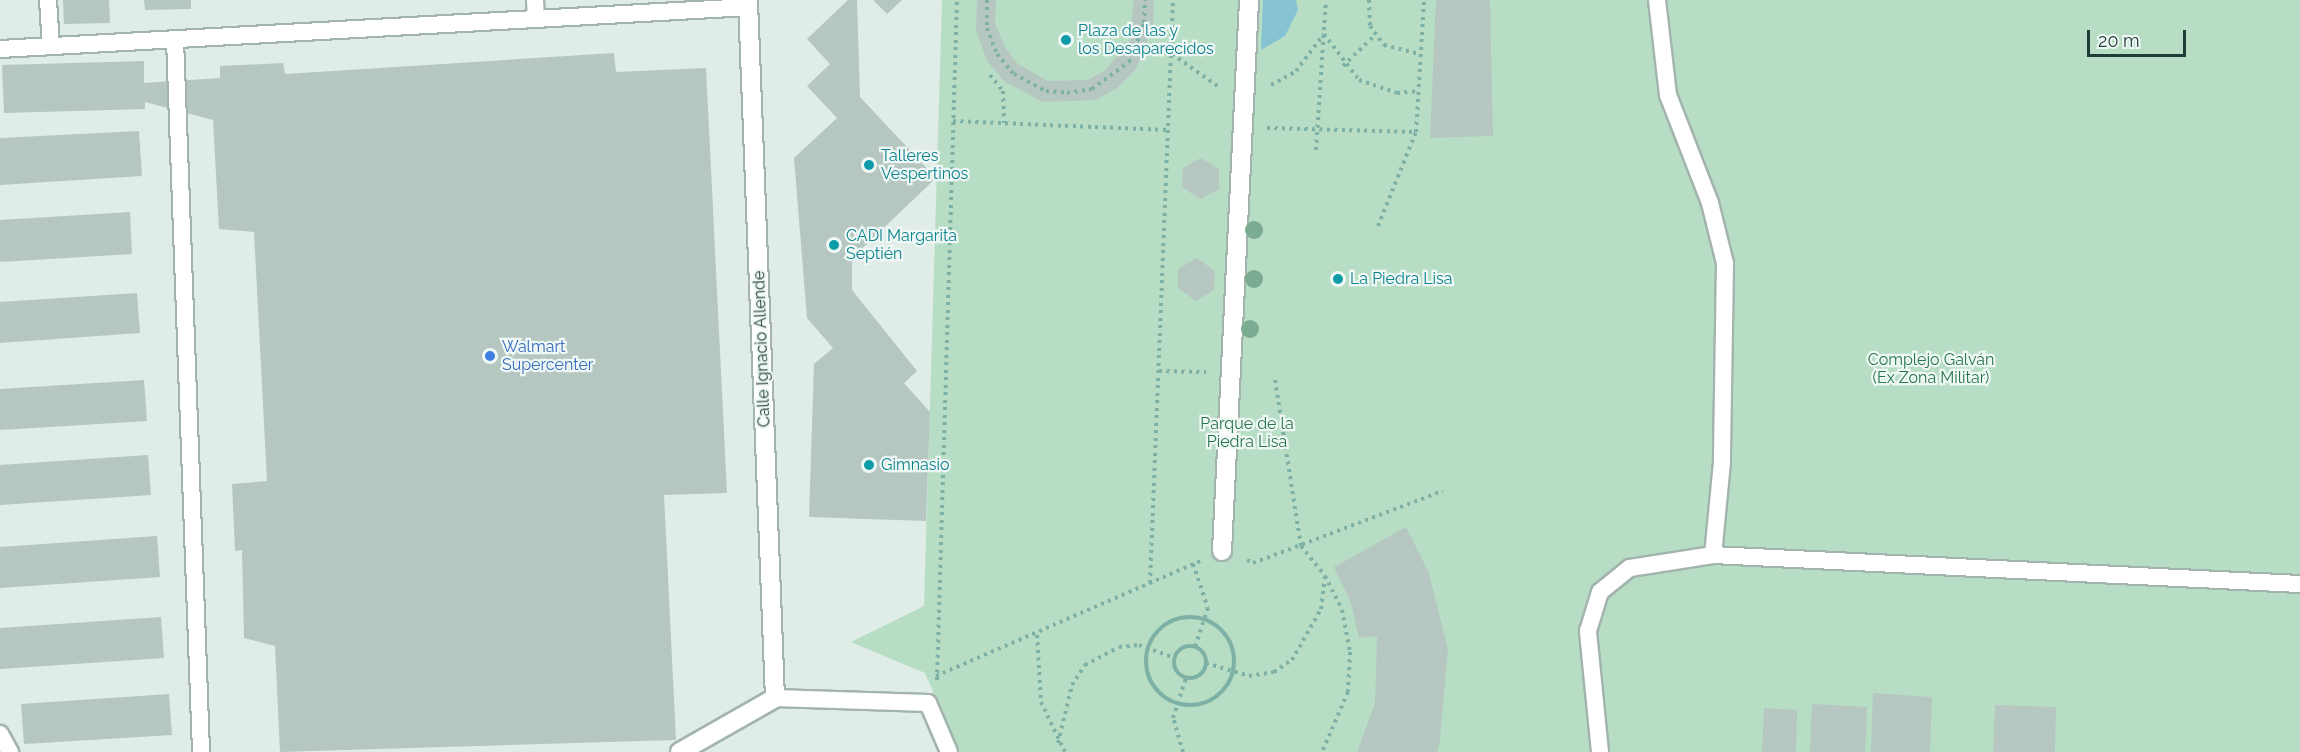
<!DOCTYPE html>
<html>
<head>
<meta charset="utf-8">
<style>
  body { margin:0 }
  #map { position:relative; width:2300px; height:752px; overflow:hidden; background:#e0ece7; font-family:Raleway,sans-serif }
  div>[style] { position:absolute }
  .green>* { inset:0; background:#b7dec4 }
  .water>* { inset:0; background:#84c2d4 }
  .building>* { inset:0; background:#b5c7c0 }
  .path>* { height:4px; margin-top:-2px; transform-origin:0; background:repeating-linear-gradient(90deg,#7eb1a5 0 3px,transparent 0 7.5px) }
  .path>.ring { margin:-2px; padding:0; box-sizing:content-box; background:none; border:4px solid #7eb1a5; border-radius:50% }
  .roads { filter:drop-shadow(2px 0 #a3b4af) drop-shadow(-2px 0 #a3b4af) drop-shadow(0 2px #a3b4af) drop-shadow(0 -2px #a3b4af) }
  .service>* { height:16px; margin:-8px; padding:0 8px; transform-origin:8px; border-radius:8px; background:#fff }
  .pedestrian>* { height:18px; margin:-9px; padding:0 9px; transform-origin:9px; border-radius:9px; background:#fff }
  .minor>* { height:18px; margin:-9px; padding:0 9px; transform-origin:9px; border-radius:9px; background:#fff }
  .trees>* { width:18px; height:18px; margin:-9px; border-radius:50%; background:#7bab91 }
  .dots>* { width:16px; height:16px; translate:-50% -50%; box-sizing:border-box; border:3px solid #f0f8f5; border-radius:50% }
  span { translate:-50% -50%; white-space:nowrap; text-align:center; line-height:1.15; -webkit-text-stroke:4.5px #f0f8f5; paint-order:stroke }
  .culture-label { font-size:16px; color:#0d838f }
  .left { translate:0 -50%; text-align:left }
  .shop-label { font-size:16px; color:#366cbe }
  .street-label { font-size:16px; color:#203d37 }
  .park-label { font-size:16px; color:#28764b }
  .scale { position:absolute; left:2087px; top:30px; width:99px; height:27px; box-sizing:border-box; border:3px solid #203d37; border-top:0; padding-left:8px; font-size:18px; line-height:21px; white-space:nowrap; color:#203d37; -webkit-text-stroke:4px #f0f8f5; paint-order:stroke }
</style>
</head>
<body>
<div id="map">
  <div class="green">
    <i style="clip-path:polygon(942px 0,2300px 0,2300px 752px,959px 752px,925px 673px,851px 642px,924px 606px)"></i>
  </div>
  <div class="water">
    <i style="clip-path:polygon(1263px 0,1296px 0,1298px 10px,1285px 36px,1261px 50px)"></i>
  </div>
  <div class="building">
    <i style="clip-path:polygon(63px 0,109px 0,110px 23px,64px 24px)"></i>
    <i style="clip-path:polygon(144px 0,191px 0,191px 9px,145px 10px)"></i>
    <i style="clip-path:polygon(848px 0,857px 0,860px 97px,936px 178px,852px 258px,852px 290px,917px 371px,904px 383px,930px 412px,926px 521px,809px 517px,814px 364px,833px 348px,807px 318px,794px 158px,837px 118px,807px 86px,830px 64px,807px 39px)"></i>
    <i style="clip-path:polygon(873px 0,902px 0,887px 14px)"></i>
    <i style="clip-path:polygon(977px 0,996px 0,995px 23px,1006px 49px,1018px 64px,1048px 81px,1088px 80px,1104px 71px,1129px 42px,1134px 0,1154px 0,1153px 26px,1136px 69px,1117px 88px,1096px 100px,1043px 102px,1005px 82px,987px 61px,976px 30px)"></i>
    <i style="clip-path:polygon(1436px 0,1490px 0,1493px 136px,1430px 138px)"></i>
    <i style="clip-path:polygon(614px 53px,616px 72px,706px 68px,727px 493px,664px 495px,676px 740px,280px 752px,275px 646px,244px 638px,242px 550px,235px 551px,232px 484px,267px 481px,254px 232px,219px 229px,213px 120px,145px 102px,145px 109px,4px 113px,2px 65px,144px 61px,144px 83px,220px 78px,220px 66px,283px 63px,285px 74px)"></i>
    <i style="clip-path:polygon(139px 131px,142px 176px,0 185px,0 138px)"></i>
    <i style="clip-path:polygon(1201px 158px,1219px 169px,1219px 189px,1200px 199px,1182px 187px,1183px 168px)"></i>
    <i style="clip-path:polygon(130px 212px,132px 254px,0 262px,0 220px)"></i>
    <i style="clip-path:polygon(1197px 258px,1215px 271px,1214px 290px,1196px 301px,1178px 288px,1178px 269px)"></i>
    <i style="clip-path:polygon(137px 293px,140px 333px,0 343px,0 302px)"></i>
    <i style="clip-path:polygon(144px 380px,147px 421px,0 430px,0 389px)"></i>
    <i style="clip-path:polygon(148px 455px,151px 495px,0 505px,0 465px)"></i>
    <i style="clip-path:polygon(1406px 527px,1429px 573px,1448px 649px,1440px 741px,1437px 752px,1357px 752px,1375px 703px,1377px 636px,1359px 638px,1351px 603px,1334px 567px)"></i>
    <i style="clip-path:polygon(157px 536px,160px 577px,0 588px,0 547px)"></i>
    <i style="clip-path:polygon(161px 617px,164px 658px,0 669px,0 628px)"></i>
    <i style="clip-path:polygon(1873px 693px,1932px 697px,1930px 752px,1871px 752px)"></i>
    <i style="clip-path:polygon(169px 694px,172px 735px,24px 744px,21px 704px)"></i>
    <i style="clip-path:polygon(1812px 704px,1867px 707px,1865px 752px,1810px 752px)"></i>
    <i style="clip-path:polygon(1995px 705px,2056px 707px,2055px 752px,1993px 752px)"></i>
    <i style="clip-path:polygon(1764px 708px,1797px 710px,1796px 752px,1762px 752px)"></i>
  </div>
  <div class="path">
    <i style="left:987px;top:0;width:28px;rotate:90deg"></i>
    <i style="left:987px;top:28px;width:28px;rotate:69deg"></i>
    <i style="left:997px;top:54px;width:26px;rotate:50deg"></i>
    <i style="left:1014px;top:74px;width:36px;rotate:28deg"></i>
    <i style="left:1046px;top:91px;width:21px;rotate:5deg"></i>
    <i style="left:1067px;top:93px;width:25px;rotate:-9deg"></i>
    <i style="left:1092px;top:89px;width:46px;rotate:-36.1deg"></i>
    <i style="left:1129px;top:62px;width:42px;rotate:-69deg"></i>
    <i style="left:1144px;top:23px;width:23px;rotate:-88deg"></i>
    <i style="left:1369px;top:0;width:26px;rotate:88deg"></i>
    <i style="left:1370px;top:26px;width:24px;rotate:54deg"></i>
    <i style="left:1384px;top:45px;width:38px;rotate:14deg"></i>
    <i style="left:1172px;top:54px;width:57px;rotate:35.1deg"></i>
    <i style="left:1343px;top:66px;width:45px;rotate:-44.1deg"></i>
    <i style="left:990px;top:75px;width:21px;rotate:51deg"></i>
    <i style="left:1003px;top:91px;width:32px;rotate:88deg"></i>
    <i style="left:1271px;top:85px;width:29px;rotate:-29deg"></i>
    <i style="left:1296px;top:71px;width:46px;rotate:-52.9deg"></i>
    <i style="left:1324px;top:34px;width:58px;rotate:52.7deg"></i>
    <i style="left:1359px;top:80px;width:40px;rotate:18.9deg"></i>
    <i style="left:1397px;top:93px;width:22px;rotate:-5deg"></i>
    <i style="left:953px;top:121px;width:215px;rotate:2.4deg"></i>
    <i style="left:1267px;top:128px;width:149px;rotate:1.5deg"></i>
    <i style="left:1316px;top:150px;width:150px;rotate:-86.2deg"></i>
    <i style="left:1378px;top:226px;width:101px;rotate:-68deg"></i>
    <i style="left:1416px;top:132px;width:132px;rotate:-86.5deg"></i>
    <i style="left:1159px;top:371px;width:47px;rotate:1.2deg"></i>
    <i style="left:1275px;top:380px;width:168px;rotate:81.1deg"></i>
    <i style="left:1301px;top:546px;width:38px;rotate:51deg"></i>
    <i style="left:1325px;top:576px;width:38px;rotate:63deg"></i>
    <i style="left:1342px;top:610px;width:43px;rotate:79.2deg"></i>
    <i style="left:1350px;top:652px;width:40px;rotate:92.9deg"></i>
    <i style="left:1348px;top:692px;width:65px;rotate:113.4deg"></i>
    <i style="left:1247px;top:560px;width:7px;rotate:27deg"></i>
    <i style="left:1253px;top:563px;width:203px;rotate:-20.8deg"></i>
    <i style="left:1193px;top:564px;width:46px;rotate:71.2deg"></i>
    <i style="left:1208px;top:608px;width:41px;rotate:108.4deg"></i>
    <i style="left:1150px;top:583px;width:583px;rotate:-87.74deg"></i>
    <i class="ring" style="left:1146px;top:617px;width:84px;height:84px"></i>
    <i style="left:1037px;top:635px;width:67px;rotate:86.6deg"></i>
    <i style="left:1041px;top:702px;width:55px;rotate:64.4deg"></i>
    <i class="ring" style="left:1174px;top:646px;width:28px;height:28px"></i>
    <i style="left:1206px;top:663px;width:45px;rotate:16.8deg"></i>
    <i style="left:1249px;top:676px;width:25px;rotate:-9deg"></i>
    <i style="left:1274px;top:672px;width:22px;rotate:-34deg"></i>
    <i style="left:1292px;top:660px;width:59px;rotate:-60.4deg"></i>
    <i style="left:1321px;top:609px;width:33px;rotate:-83deg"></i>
    <i style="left:936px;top:676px;width:289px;rotate:-23.5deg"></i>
    <i style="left:937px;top:680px;width:680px;rotate:-88.32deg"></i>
    <i style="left:1058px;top:743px;width:60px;rotate:-76.4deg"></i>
    <i style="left:1072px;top:685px;width:24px;rotate:-57deg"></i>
    <i style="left:1085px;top:665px;width:38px;rotate:-28deg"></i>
    <i style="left:1119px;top:647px;width:20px;rotate:-6deg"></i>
    <i style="left:1139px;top:645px;width:37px;rotate:20deg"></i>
    <i style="left:1183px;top:752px;width:35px;rotate:-106deg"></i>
    <i style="left:1173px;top:718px;width:42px;rotate:-72deg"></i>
  </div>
  <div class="roads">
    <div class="service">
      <i style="left:48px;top:0;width:46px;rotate:86.3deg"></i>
      <i style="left:535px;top:0;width:19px;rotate:87deg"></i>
      <i style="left:1657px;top:0;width:96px;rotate:83.4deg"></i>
      <i style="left:1668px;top:95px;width:116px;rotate:68.7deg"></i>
      <i style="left:1710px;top:203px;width:62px;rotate:76deg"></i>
      <i style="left:1725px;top:263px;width:199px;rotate:90.9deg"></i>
      <i style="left:1722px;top:462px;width:93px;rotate:95.5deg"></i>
      <i style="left:1713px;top:555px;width:588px;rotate:2.83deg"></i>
      <i style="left:175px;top:39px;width:713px;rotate:87.91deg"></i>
      <i style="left:0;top:49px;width:750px;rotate:-3.21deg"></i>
      <i style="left:775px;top:698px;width:153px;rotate:1.9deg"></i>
      <i style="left:928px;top:703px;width:53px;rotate:66.8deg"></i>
      <i style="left:0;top:734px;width:21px;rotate:61deg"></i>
      <i style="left:1600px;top:752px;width:122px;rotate:-95.7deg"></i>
      <i style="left:1588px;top:631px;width:41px;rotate:-72.9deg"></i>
      <i style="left:1600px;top:592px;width:38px;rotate:-39deg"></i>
      <i style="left:1630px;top:568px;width:84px;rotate:-8.9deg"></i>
    </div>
    <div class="pedestrian">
      <i style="left:1222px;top:551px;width:552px;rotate:-87.19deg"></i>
    </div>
    <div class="minor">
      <i style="left:680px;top:752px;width:109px;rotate:-29.6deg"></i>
      <i style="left:775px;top:698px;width:699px;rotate:-92.22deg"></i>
    </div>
  </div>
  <div class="trees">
    <i style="left:1254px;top:230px"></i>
    <i style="left:1254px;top:279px"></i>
    <i style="left:1250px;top:329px"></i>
  </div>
  <div class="dots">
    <i style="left:1066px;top:40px;background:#0f9aa8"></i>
    <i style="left:869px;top:165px;background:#0f9aa8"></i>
    <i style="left:834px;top:245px;background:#0f9aa8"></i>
    <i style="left:1338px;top:279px;background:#0f9aa8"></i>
    <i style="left:490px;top:356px;background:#3f7fe0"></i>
    <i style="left:869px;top:465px;background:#0f9aa8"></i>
  </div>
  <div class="culture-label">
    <span class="left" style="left:1078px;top:40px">Plaza de las y<br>los Desaparecidos</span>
    <span class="left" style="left:881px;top:165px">Talleres<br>Vespertinos</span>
    <span class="left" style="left:846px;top:245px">CADI Margarita<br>Septién</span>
    <span class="left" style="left:1350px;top:279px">La Piedra Lisa</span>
    <span class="left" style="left:881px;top:465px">Gimnasio</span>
  </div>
  <div class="shop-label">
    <span class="left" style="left:502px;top:356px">Walmart<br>Supercenter</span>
  </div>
  <div class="street-label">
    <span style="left:762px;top:349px;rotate:-92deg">Calle Ignacio Allende</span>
  </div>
  <div class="park-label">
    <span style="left:1931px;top:369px">Complejo Galván<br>(Ex Zona Militar)</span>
    <span style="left:1247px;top:433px">Parque de la<br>Piedra Lisa</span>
  </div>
  <div class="scale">20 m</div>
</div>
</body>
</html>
